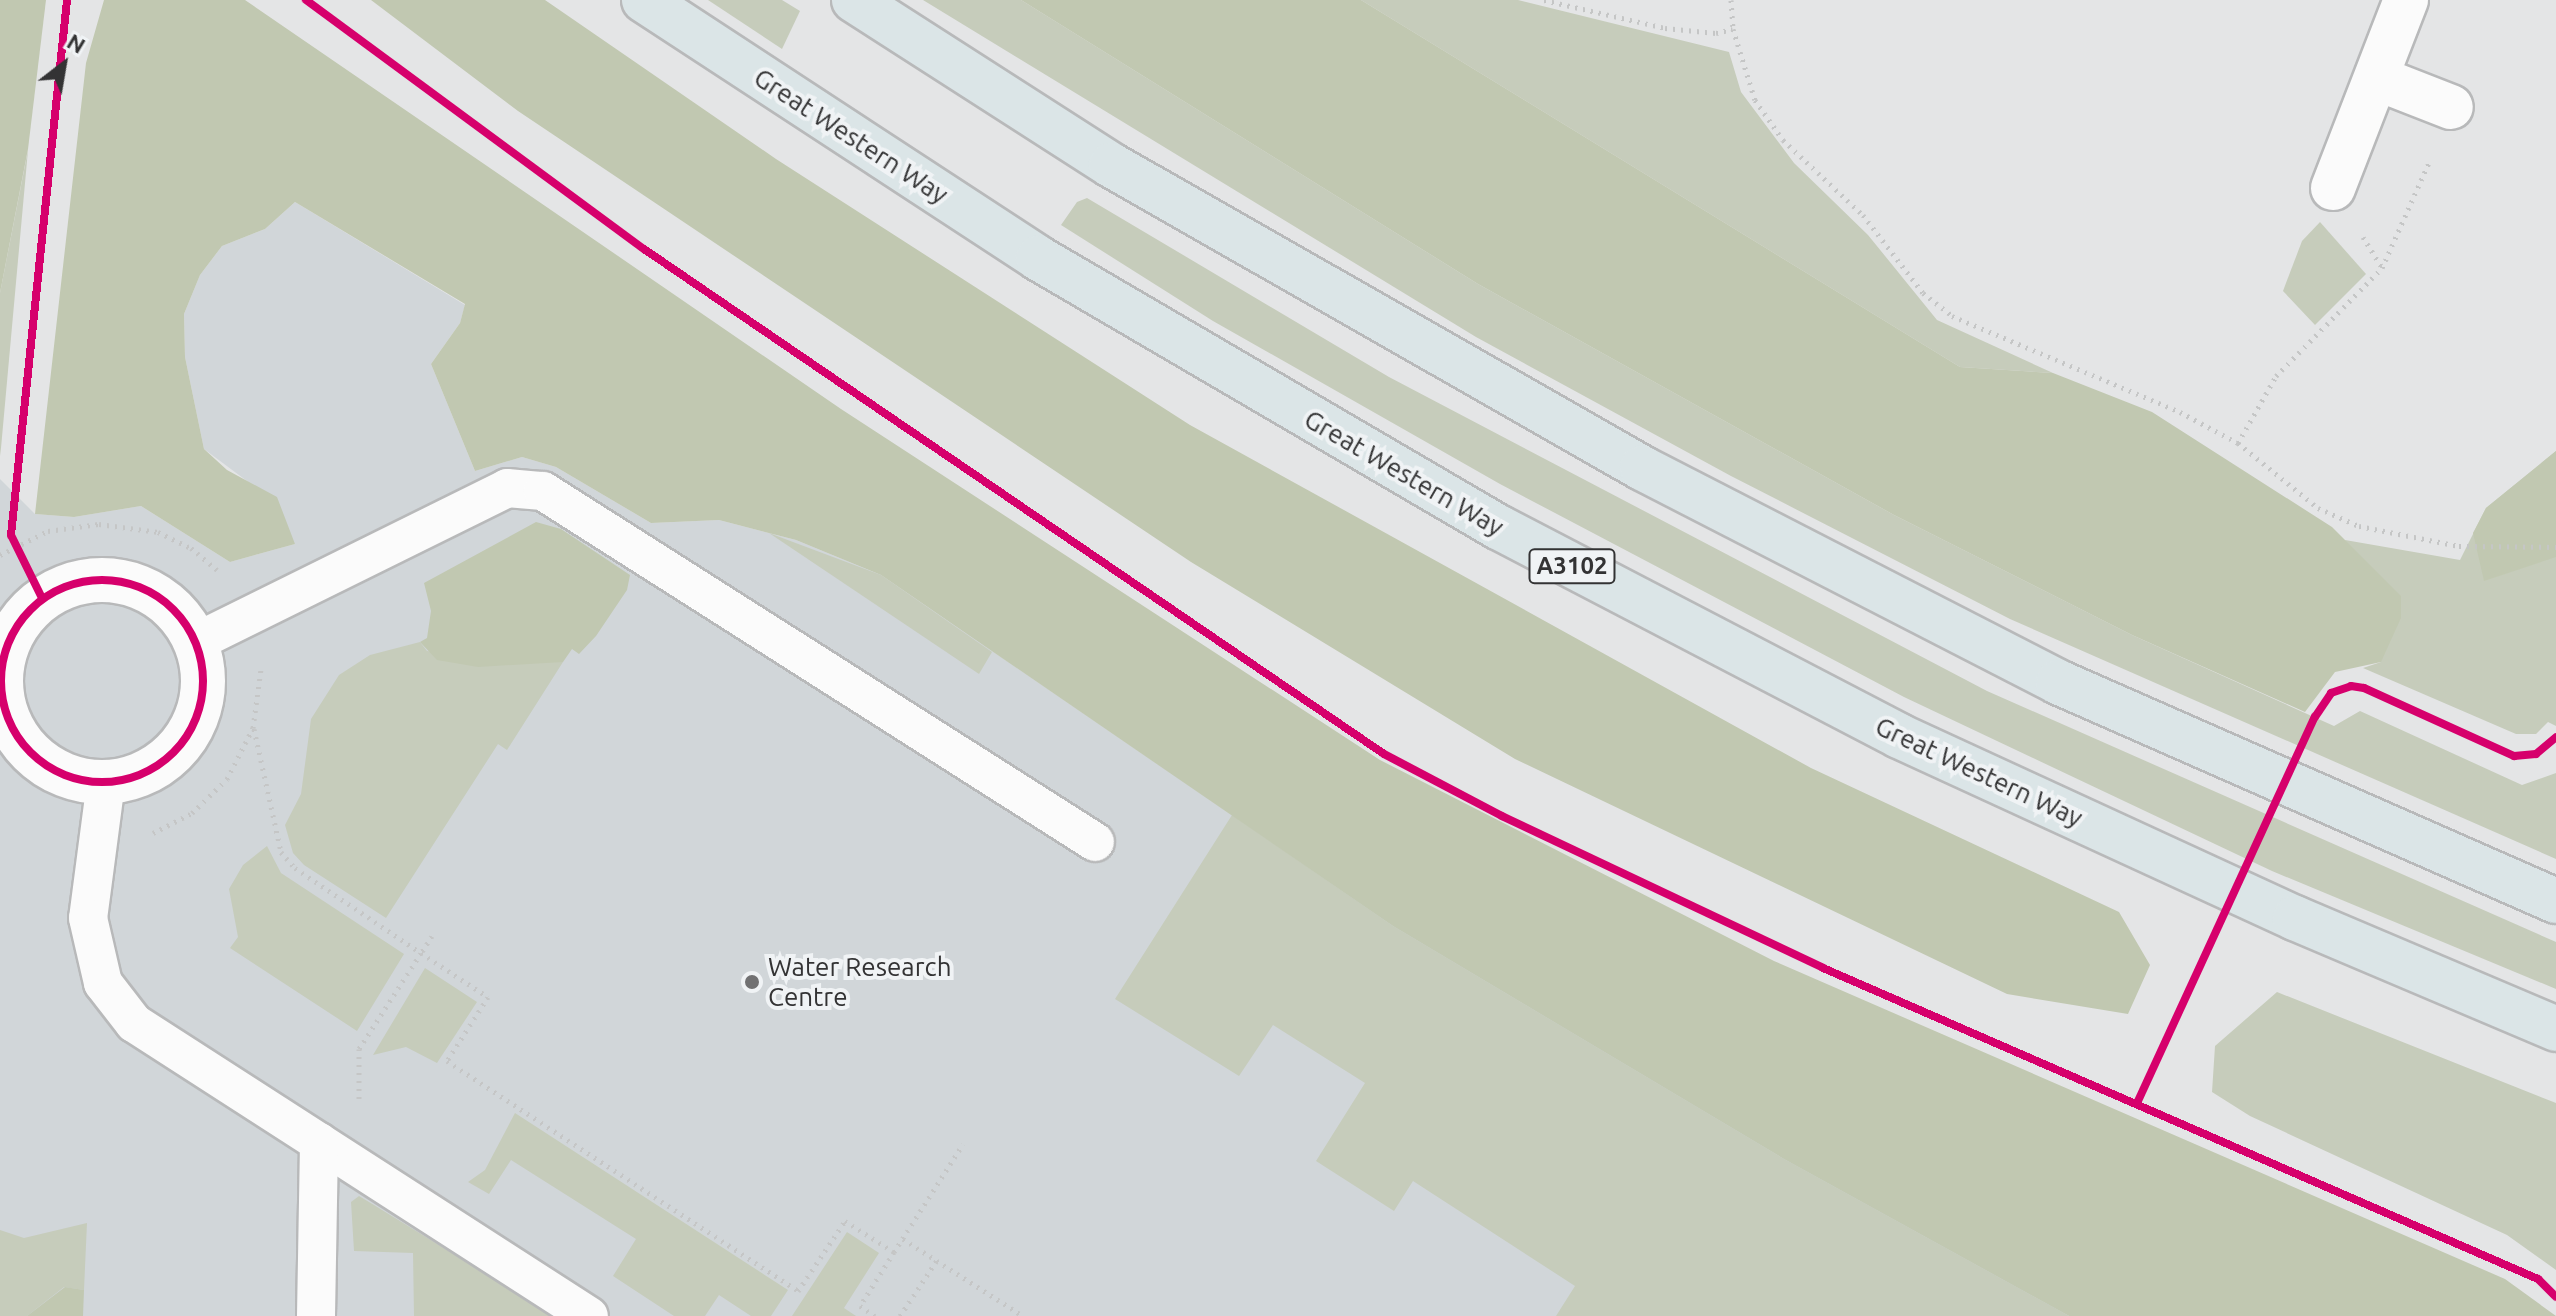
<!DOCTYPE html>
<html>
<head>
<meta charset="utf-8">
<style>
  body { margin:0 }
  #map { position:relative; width:2556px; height:1316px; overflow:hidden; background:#e4e5e6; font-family:Ubuntu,sans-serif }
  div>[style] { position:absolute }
  .built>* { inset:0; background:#d1d6d9 }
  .green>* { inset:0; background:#c6ccbb }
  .forest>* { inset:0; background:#c1c8b1 }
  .path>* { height:5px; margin-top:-2.5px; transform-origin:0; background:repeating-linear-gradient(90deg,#c5c6c6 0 2px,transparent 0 8px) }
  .roads { filter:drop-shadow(2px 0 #b8b9ba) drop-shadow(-2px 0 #b8b9ba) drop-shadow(0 2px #b8b9ba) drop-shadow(0 -2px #b8b9ba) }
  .lane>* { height:38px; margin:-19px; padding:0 19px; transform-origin:19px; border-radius:19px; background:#fbfbfb }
  .street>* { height:44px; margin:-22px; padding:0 22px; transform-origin:22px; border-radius:22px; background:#fbfbfb }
  .street>.ring { margin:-22px; padding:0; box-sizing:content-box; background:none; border:44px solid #fbfbfb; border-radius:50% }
  .primary>* { height:44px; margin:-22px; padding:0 22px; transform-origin:22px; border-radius:22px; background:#dbe5e7 }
  .cycleway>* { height:8px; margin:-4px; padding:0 4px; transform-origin:4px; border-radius:4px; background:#d6006c }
  .cycleway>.ring { margin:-4px; padding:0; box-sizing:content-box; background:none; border:8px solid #d6006c; border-radius:50% }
  .dots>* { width:22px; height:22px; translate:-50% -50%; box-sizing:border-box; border:4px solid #f0f3f5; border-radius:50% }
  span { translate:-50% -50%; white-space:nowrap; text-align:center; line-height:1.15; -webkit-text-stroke:8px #f0f3f5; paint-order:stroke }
  .shield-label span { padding:2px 6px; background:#f0f3f5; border:2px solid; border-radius:6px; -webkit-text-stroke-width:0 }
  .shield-label { font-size:24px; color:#333334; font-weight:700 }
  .street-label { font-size:26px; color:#333334 }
  .poi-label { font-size:26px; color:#333334 }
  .left { translate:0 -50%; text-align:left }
  .north { position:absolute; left:24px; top:24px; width:80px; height:80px; -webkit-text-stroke:6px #f0f3f5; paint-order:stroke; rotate:31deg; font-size:22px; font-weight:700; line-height:32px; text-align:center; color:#333334 }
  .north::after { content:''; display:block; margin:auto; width:28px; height:36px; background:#333334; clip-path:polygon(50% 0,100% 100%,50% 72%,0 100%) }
</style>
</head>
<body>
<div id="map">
  <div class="built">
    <i style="clip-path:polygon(295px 202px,465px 305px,460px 323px,431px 364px,475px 471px,522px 457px,556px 467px,651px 523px,719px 520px,796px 540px,881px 575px,1232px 815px,2069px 1316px,0 1316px,0 479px,35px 514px,74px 517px,141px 506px,230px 562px,295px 544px,251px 484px,204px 449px,185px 357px,184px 314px,200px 275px,222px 246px,265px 229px)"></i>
  </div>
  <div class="green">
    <i style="clip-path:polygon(708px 0,782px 0,800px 11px,782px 49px)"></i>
    <i style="clip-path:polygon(923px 0,1021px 0,1478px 284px,1894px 515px,2132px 635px,2334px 726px,2360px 711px,2522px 785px,2556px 773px,2556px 859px,2010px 619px,1731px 476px,1476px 337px)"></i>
    <i style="clip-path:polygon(1361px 0,1518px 0,1729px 52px,1741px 92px,1794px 163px,1868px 235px,1937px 320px,2053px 373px,1960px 367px)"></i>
    <i style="clip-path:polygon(28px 150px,1px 448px,0 456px,0 293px)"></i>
    <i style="clip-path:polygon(1087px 198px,1389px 377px,1987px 691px,2556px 942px,2556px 989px,2272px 871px,1904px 697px,1500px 484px,1213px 321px,1061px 225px,1077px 202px)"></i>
    <i style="clip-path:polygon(2320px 222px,2366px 274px,2315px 325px,2283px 291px,2302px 241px)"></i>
    <i style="clip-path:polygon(2556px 451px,2556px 726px,2548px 722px,2536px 734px,2516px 734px,2363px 668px,2381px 662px,2345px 540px,2460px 560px,2486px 508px)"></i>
    <i style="clip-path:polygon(769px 533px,881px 575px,992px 652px,979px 674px)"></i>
    <i style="clip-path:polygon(420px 642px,427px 651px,505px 662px,563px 662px,507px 750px,498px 744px,386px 918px,304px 865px,293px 853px,285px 825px,301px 794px,311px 719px,339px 675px,370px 655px)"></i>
    <i style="clip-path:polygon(1232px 815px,1393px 926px,1784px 1159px,2069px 1316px,1556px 1316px,1575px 1286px,1413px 1181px,1394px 1211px,1316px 1161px,1365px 1083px,1273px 1025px,1239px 1076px,1115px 999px)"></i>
    <i style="clip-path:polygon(267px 846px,281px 873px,404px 954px,357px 1031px,230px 948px,238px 937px,229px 889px,243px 865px)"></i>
    <i style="clip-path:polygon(425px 968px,477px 1002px,437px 1063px,406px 1047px,373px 1055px)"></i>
    <i style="clip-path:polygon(2277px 992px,2556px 1103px,2556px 1270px,2507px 1235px,2250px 1116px,2212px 1092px,2215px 1046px)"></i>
    <i style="clip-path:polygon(515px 1113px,788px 1290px,771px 1316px,751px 1316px,719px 1295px,705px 1316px,674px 1316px,613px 1276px,636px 1239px,511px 1160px,489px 1194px,468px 1182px,485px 1170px)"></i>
    <i style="clip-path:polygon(359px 1196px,374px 1205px,554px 1316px,414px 1316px,413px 1253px,354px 1251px,351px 1202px)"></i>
    <i style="clip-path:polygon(87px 1223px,84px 1290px,64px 1287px,27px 1316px,0 1316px,0 1230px,24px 1238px)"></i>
    <i style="clip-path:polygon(847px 1232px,879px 1253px,844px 1308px,856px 1316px,792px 1316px)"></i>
  </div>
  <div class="forest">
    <i style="clip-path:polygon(0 0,46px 0,28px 149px,0 293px)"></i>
    <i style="clip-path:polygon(104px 0,245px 0,841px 409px,1380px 760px,1774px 961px,2505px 1279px,2556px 1316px,2069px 1316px,1784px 1159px,1393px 926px,881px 575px,796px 540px,719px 520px,651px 523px,556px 467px,522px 457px,475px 471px,431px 364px,460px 323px,465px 304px,295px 202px,265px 229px,222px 246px,200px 275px,184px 314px,185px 357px,204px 449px,227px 470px,277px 497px,295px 544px,230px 562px,141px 506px,74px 517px,35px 514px,86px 63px)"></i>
    <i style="clip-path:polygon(371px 0,545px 0,776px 159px,1190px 425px,1811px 768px,2119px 912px,2150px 965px,2128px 1014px,2007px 994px,1515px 759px,1191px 562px,518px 111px)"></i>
    <i style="clip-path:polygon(1021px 0,1361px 0,1960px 367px,2053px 373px,2152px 412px,2332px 527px,2401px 596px,2401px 618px,2381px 662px,2335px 672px,2305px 712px,2132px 635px,1894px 515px,1478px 284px)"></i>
    <i style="clip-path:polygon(2556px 451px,2556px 557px,2484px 581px,2473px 533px,2486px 508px)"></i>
    <i style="clip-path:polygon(536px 522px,561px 529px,630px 575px,627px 590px,596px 636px,579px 654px,572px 649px,563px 662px,478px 667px,437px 660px,420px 642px,427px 638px,431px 611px,424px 583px)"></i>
    <i style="clip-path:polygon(65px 1287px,84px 1290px,83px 1316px,27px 1316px)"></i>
  </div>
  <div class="path">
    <i style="left:1544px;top:0;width:124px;rotate:13deg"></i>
    <i style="left:1665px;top:28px;width:51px;rotate:5.6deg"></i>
    <i style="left:1716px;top:33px;width:17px;rotate:-13deg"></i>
    <i style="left:1731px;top:0;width:29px;rotate:86deg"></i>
    <i style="left:1733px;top:29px;width:74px;rotate:72.8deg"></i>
    <i style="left:1755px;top:100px;width:49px;rotate:55deg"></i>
    <i style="left:1783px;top:140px;width:110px;rotate:43.2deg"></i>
    <i style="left:1863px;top:215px;width:98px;rotate:52.4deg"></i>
    <i style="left:1923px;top:293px;width:37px;rotate:38deg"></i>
    <i style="left:1952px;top:316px;width:247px;rotate:22.8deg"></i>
    <i style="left:2180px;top:412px;width:66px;rotate:28.1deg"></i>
    <i style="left:2238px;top:443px;width:103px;rotate:39.1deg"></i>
    <i style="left:2318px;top:508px;width:45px;rotate:23.7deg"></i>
    <i style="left:2359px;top:526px;width:102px;rotate:11.3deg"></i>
    <i style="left:2459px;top:546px;width:97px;rotate:0.6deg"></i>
    <i style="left:2363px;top:237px;width:36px;rotate:58deg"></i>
    <i style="left:2238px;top:443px;width:77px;rotate:-60.4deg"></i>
    <i style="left:2276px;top:376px;width:151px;rotate:-45.5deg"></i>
    <i style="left:2382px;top:268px;width:118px;rotate:-66deg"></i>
    <i style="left:0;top:555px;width:54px;rotate:-26.6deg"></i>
    <i style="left:48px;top:531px;width:51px;rotate:-7.8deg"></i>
    <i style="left:99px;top:524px;width:60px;rotate:7.7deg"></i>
    <i style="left:158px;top:532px;width:37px;rotate:26deg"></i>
    <i style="left:191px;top:548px;width:34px;rotate:40deg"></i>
    <i style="left:254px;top:729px;width:126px;rotate:77.6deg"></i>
    <i style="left:281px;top:852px;width:21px;rotate:49deg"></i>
    <i style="left:295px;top:868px;width:152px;rotate:34deg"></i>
    <i style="left:421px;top:953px;width:114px;rotate:122.9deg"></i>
    <i style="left:359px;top:1049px;width:55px;rotate:90deg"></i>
    <i style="left:153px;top:833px;width:44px;rotate:-27.1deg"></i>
    <i style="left:192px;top:813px;width:49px;rotate:-44.2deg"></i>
    <i style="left:227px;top:779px;width:57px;rotate:-63deg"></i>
    <i style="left:253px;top:728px;width:60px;rotate:-82.3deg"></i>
    <i style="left:432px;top:936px;width:20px;rotate:123deg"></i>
    <i style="left:421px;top:953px;width:80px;rotate:33.3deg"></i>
    <i style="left:488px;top:997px;width:76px;rotate:122.6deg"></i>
    <i style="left:447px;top:1061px;width:420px;rotate:33.2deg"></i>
    <i style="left:798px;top:1291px;width:84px;rotate:-56.1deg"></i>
    <i style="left:845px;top:1221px;width:58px;rotate:32.3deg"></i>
    <i style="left:894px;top:1252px;width:64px;rotate:122.2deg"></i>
    <i style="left:860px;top:1306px;width:18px;rotate:34deg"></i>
    <i style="left:903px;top:1239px;width:143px;rotate:32.7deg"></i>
    <i style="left:894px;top:1252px;width:128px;rotate:-57.4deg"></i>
    <i style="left:900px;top:1316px;width:67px;rotate:-56.5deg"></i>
  </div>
  <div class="roads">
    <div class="lane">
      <i style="left:196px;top:642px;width:347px;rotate:-26.3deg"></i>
      <i style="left:507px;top:488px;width:36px;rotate:5deg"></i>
      <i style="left:543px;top:491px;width:654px;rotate:32.45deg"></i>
      <i style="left:106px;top:782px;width:137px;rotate:97.5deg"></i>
      <i style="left:88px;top:918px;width:67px;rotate:77deg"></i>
      <i style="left:103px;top:983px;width:51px;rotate:52.2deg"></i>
      <i style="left:134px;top:1023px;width:541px;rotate:32.78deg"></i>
      <i style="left:316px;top:1316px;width:174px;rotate:-89deg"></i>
    </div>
    <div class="street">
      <i style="left:2379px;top:79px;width:77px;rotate:21.3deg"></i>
      <i style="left:2333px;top:188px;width:202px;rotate:-68.8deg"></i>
      <i class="ring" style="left:1px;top:580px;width:158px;height:158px"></i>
    </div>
    <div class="primary">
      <i style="left:644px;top:0;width:471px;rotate:33.2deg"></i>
      <i style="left:1038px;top:258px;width:533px;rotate:30.32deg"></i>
      <i style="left:1498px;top:527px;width:452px;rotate:27.5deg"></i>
      <i style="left:1899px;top:736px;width:436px;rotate:24.7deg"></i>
      <i style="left:2295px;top:918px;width:284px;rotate:23deg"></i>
      <i style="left:854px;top:0;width:305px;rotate:32.7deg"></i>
      <i style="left:1111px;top:165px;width:611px;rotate:29.71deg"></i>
      <i style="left:1642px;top:468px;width:468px;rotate:27.2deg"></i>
      <i style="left:2058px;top:682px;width:544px;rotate:23.74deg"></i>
    </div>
  </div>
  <div class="cycleway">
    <i style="left:306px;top:0;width:420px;rotate:36.4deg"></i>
    <i style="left:644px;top:249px;width:896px;rotate:34.31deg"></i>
    <i style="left:1384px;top:754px;width:133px;rotate:27.7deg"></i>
    <i style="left:1502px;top:816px;width:355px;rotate:25.3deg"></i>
    <i style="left:1823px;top:968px;width:780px;rotate:23.51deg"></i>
    <i style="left:2538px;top:1279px;width:25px;rotate:45deg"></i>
    <i class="ring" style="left:1px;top:580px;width:194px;height:194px"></i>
    <i style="left:42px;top:598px;width:70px;rotate:-116.2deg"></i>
    <i style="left:11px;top:535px;width:538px;rotate:-84.02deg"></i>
    <i style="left:2138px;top:1101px;width:423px;rotate:-65.3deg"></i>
    <i style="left:2315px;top:717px;width:29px;rotate:-56deg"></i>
    <i style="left:2331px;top:693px;width:21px;rotate:-19deg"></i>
    <i style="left:2351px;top:686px;width:13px;rotate:9deg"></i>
    <i style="left:2364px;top:688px;width:165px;rotate:24.4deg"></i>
    <i style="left:2514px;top:756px;width:22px;rotate:-5deg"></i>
    <i style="left:2536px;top:754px;width:26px;rotate:-40deg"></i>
  </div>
  <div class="dots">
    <i style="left:752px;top:982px;background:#717172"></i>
  </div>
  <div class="shield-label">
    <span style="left:1572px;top:566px">A3102</span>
  </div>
  <div class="street-label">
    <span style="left:851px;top:136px;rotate:33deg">Great Western Way</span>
    <span style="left:1404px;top:473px;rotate:30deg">Great Western Way</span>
    <span style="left:1979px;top:772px;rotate:25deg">Great Western Way</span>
  </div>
  <div class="poi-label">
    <span class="left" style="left:768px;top:982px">Water Research<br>Centre</span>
  </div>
  <div class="north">N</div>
</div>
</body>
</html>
